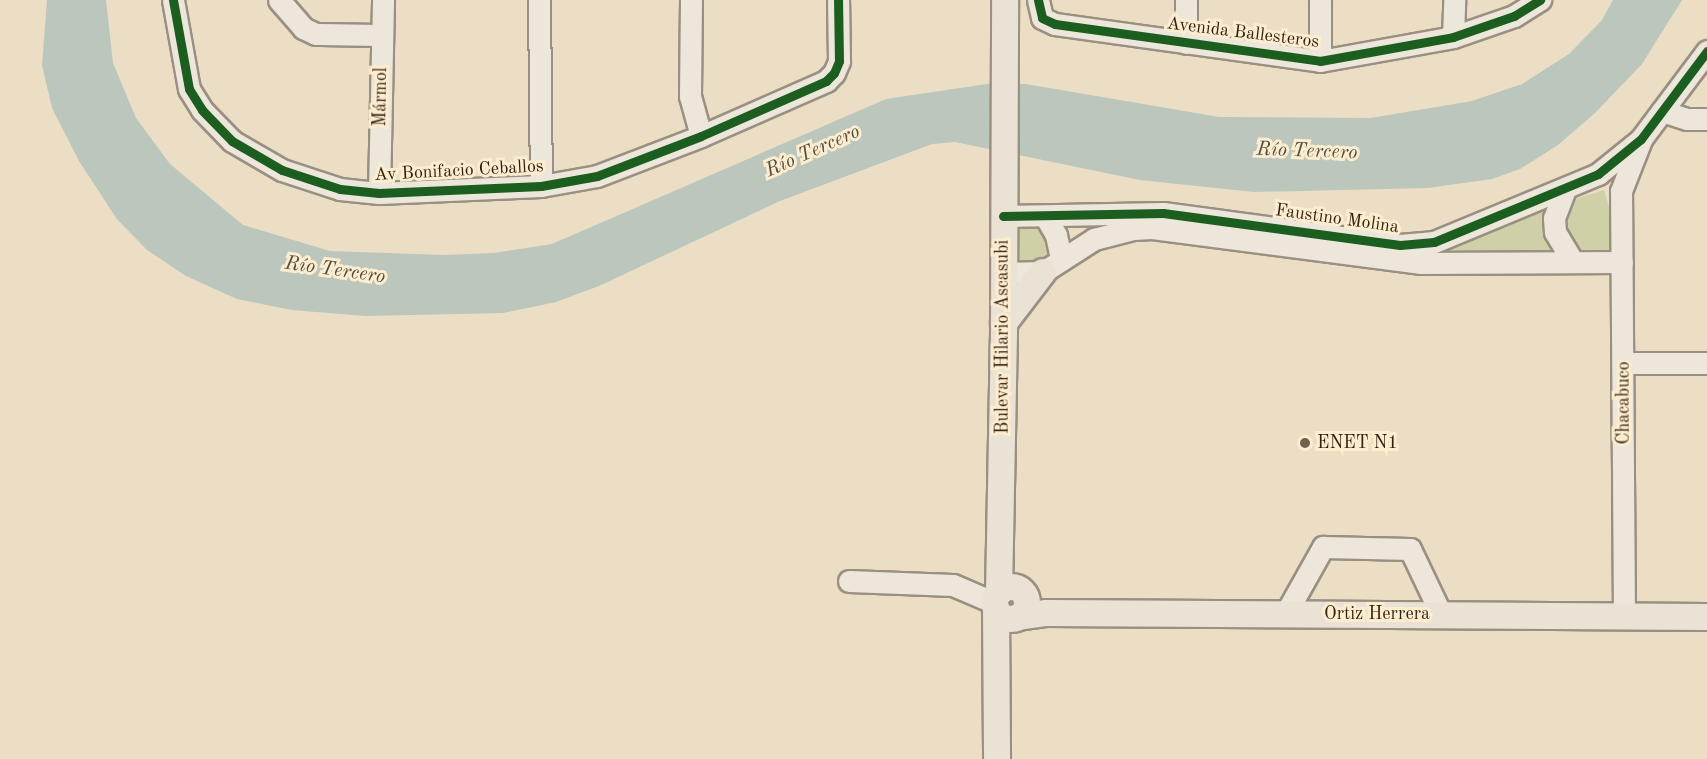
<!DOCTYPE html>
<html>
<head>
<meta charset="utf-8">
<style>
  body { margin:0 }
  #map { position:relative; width:1707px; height:759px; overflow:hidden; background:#ebdec5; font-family:"Old Standard TT",serif }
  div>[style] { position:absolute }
  .green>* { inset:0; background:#d0d0a8 }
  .water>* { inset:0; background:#bbc6bd }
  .roads { filter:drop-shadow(2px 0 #9a9081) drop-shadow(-2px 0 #9a9081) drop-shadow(0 2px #9a9081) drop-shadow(0 -2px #9a9081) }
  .minor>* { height:21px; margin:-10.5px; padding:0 10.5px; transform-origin:10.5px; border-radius:10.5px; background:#ede6da }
  .major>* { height:26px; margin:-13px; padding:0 13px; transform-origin:13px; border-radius:13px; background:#eae2d4 }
  .major>.ring { margin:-13px; padding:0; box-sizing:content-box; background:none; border:26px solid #eae2d4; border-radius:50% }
  .cycleway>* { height:9px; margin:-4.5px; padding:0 4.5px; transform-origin:4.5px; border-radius:4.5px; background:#1b5e20 }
  .dots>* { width:16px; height:16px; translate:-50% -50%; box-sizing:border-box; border:3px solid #fcedcf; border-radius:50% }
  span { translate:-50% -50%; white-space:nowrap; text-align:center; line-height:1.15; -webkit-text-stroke:6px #fcedcf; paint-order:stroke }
  .street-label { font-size:18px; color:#311e13 }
  .poi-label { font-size:18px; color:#311e13 }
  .left { translate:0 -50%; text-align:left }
  .water-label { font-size:20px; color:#544d45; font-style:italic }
</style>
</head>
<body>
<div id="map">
  <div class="green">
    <i style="clip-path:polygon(1604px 190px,1613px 221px,1612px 247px,1601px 255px,1580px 253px,1570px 243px,1563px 227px,1567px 211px,1575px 199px)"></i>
    <i style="clip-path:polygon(1549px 209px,1547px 232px,1554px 255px,1434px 255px,1434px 250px)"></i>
    <i style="clip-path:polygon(1023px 226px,1038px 228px,1050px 240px,1050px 254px,1042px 265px,1017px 266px,1017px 230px)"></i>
  </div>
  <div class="water">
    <i style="clip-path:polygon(47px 0,106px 0,113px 63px,136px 118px,170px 164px,243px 225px,330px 251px,443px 255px,494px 253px,552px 244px,886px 99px,987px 84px,1026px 84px,1219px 117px,1370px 118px,1472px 101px,1522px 84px,1569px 54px,1602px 20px,1613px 0,1682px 0,1642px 64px,1595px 113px,1558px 145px,1520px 169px,1492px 179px,1428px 188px,1254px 192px,1140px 180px,955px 142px,932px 144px,780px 201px,599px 286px,556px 302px,503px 313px,365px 316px,292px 310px,237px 299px,186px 276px,147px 250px,117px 219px,79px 161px,52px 108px,42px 65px)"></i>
  </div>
  <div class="roads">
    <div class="minor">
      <i style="left:173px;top:0;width:90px;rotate:79.8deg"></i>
      <i style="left:189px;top:89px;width:25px;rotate:58deg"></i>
      <i style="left:202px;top:110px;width:43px;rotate:45.9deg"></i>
      <i style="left:232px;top:141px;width:58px;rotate:30.1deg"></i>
      <i style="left:282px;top:170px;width:61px;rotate:18.1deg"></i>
      <i style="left:340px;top:189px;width:39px;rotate:6deg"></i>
      <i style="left:379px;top:193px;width:162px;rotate:-2.5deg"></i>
      <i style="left:541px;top:186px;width:57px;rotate:-10.1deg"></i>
      <i style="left:597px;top:176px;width:111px;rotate:-21deg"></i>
      <i style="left:701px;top:136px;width:137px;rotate:-23.7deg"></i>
      <i style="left:826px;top:81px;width:11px;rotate:-45deg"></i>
      <i style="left:834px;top:73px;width:13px;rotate:-67deg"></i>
      <i style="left:839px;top:61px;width:61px;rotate:-90.9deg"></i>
      <i style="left:279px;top:0;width:37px;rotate:49deg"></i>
      <i style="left:303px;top:28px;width:14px;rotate:25deg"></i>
      <i style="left:316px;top:34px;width:66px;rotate:0.9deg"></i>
      <i style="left:539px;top:0;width:186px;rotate:89.4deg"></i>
      <i style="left:691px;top:0;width:96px;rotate:90.6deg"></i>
      <i style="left:690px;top:96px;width:41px;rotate:74.6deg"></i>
      <i style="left:1038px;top:0;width:18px;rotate:77deg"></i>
      <i style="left:1042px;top:18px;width:14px;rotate:25deg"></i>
      <i style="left:1055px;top:24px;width:268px;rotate:7.9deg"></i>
      <i style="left:1320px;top:61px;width:135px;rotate:-10.2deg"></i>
      <i style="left:1453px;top:37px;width:65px;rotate:-19deg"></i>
      <i style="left:1514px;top:16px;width:31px;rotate:-32deg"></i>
      <i style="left:1453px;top:37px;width:37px;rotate:-88deg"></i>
      <i style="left:1186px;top:43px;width:43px;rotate:-90deg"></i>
      <i style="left:1320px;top:61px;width:61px;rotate:-90deg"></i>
      <i style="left:1662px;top:111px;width:26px;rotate:18deg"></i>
      <i style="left:1687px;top:119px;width:20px"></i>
      <i style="left:1564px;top:192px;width:28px;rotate:111deg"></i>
      <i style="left:1554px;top:218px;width:14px;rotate:86deg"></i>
      <i style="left:1555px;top:232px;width:35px;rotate:59deg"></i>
      <i style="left:379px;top:193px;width:193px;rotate:-88.8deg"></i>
      <i style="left:1003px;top:216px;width:160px;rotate:-1.1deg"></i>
      <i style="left:1163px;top:213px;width:239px;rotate:7.7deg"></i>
      <i style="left:1400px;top:245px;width:34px;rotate:-5deg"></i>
      <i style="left:1434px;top:242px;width:178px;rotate:-22.5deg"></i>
      <i style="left:1598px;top:174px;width:55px;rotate:-39.1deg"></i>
      <i style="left:1641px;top:139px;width:110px;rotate:-53.1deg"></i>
      <i style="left:1045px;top:216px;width:22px;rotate:60deg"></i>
      <i style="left:1056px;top:235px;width:24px;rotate:78deg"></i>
      <i style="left:1003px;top:273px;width:40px;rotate:-1.4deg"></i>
      <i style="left:1043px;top:272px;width:61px;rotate:-32.9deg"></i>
      <i style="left:1094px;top:239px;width:40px;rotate:-14.4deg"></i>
      <i style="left:1133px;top:229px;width:19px;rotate:-3deg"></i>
      <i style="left:1152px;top:228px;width:270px;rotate:7.4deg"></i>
      <i style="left:1420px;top:263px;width:202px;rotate:-0.3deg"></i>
      <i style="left:1624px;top:363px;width:83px"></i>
      <i style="left:849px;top:581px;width:104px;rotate:2.2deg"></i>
      <i style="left:953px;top:585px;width:46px;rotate:23.2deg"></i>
      <i style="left:1286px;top:613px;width:76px;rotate:-60.7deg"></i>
      <i style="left:1323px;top:547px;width:87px;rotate:1.3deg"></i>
      <i style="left:1410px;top:549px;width:72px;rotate:64.5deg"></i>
      <i style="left:1624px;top:616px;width:425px;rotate:-90.4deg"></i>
      <i style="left:1621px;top:191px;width:55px;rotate:-68.6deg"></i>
    </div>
    <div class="major">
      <i style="left:1004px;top:323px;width:64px;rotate:-52.6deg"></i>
      <i class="ring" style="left:995px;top:587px;width:6px;height:6px"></i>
      <i style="left:999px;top:593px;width:270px;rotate:-88.9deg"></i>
      <i style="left:1004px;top:323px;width:323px;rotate:-89.8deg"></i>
      <i style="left:996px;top:608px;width:151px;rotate:89.6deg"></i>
      <i style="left:1018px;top:617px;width:29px;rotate:-8deg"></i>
      <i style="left:1047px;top:613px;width:660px;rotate:0.35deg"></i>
    </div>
  </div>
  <div class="cycleway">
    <i style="left:173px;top:0;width:90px;rotate:79.8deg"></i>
    <i style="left:189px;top:89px;width:25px;rotate:58deg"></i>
    <i style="left:202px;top:110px;width:43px;rotate:45.9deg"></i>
    <i style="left:232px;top:141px;width:58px;rotate:30.1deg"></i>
    <i style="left:282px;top:170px;width:61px;rotate:18.1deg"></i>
    <i style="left:340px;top:189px;width:39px;rotate:6deg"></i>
    <i style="left:379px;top:193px;width:162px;rotate:-2.5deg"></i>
    <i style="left:541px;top:186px;width:57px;rotate:-10.1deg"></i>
    <i style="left:597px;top:176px;width:111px;rotate:-21deg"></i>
    <i style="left:701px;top:136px;width:137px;rotate:-23.7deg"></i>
    <i style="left:826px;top:81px;width:11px;rotate:-45deg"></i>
    <i style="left:834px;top:73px;width:13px;rotate:-67deg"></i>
    <i style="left:839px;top:61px;width:61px;rotate:-90.9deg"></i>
    <i style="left:1038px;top:0;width:18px;rotate:77deg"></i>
    <i style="left:1042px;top:18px;width:14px;rotate:25deg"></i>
    <i style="left:1055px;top:24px;width:268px;rotate:7.9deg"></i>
    <i style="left:1320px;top:61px;width:135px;rotate:-10.2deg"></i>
    <i style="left:1453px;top:37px;width:65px;rotate:-19deg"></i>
    <i style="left:1514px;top:16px;width:31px;rotate:-32deg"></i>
    <i style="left:1003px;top:216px;width:160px;rotate:-1.1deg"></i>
    <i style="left:1163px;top:213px;width:239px;rotate:7.7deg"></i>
    <i style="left:1400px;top:245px;width:34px;rotate:-5deg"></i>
    <i style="left:1434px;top:242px;width:178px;rotate:-22.5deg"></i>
    <i style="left:1598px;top:174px;width:55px;rotate:-39.1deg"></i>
    <i style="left:1641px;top:139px;width:110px;rotate:-53.1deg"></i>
  </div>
  <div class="dots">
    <i style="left:1305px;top:443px;background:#726151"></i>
  </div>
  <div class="street-label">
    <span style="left:1243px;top:33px;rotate:7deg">Avenida Ballesteros</span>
    <span style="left:381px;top:97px;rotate:-89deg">Mármol</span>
    <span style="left:459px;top:171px;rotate:-3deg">Av Bonifacio Ceballos</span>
    <span style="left:1337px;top:219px;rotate:8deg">Faustino Molina</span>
    <span style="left:1003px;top:337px;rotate:-90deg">Bulevar Hilario Ascasubi</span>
    <span style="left:1624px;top:403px;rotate:-90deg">Chacabuco</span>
    <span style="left:1377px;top:614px">Ortiz Herrera</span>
  </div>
  <div class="poi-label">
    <span class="left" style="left:1317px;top:443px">ENET N1</span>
  </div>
  <div class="water-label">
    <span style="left:813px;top:152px;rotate:-24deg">Río Tercero</span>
    <span style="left:1307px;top:152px;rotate:2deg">Río Tercero</span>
    <span style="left:335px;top:271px;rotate:8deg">Río Tercero</span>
  </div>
</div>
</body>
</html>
